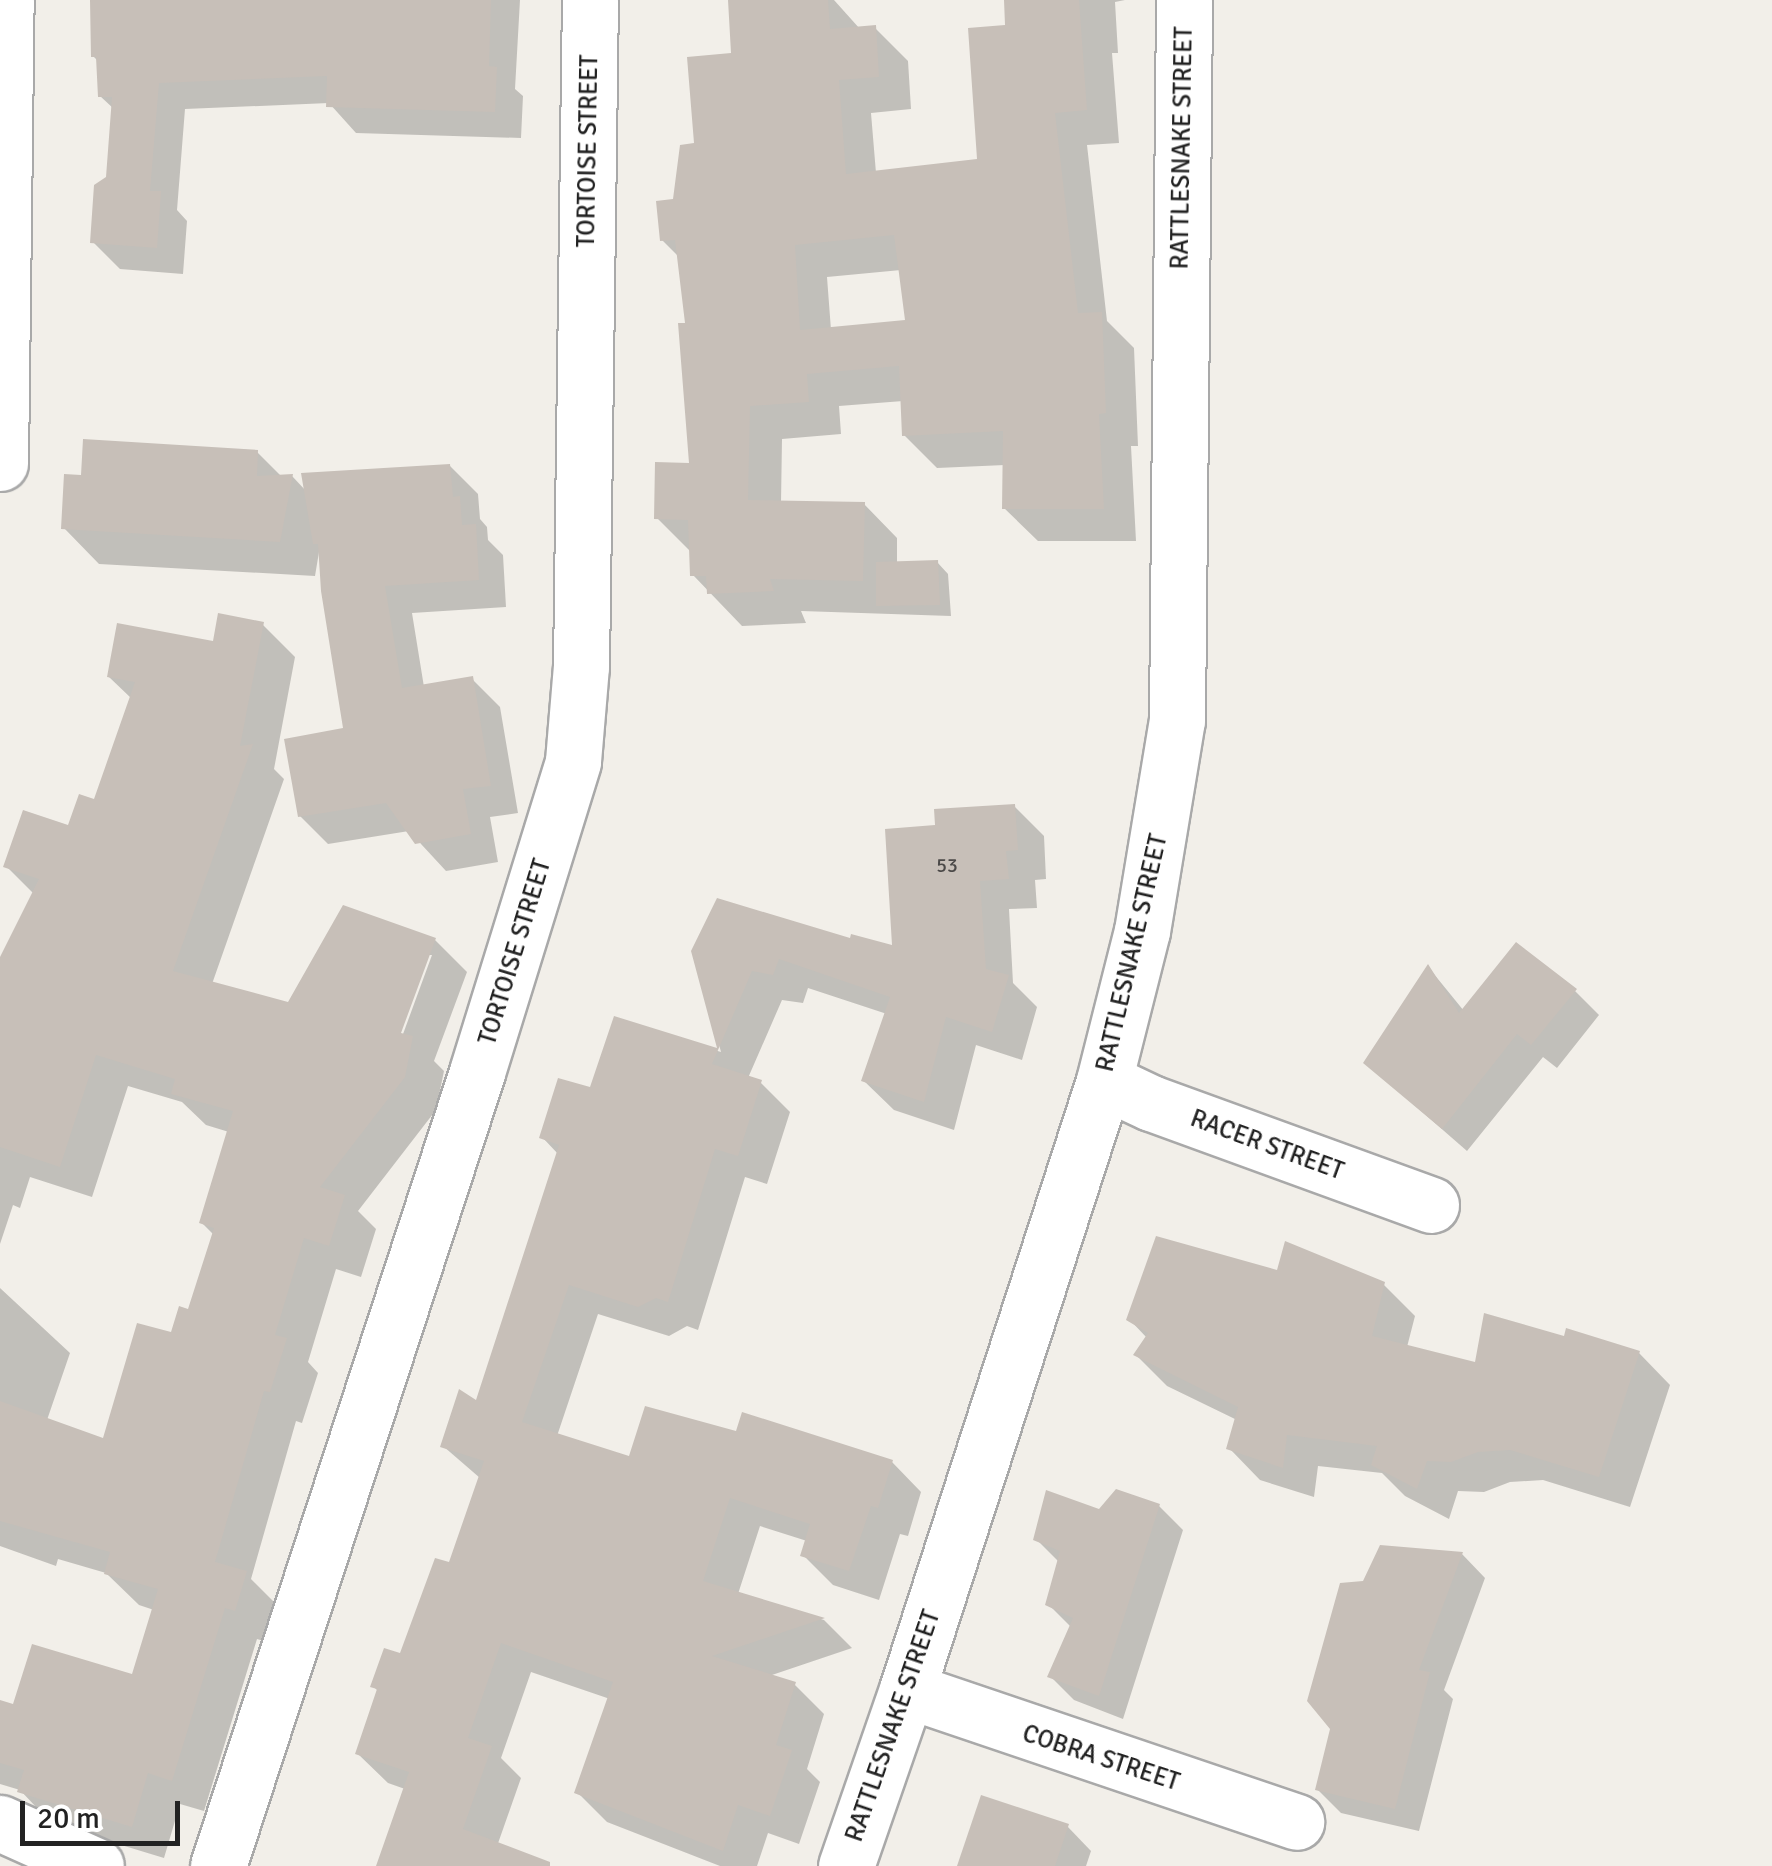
<!DOCTYPE html>
<html>
<head>
<meta charset="utf-8">
<style>
  body { margin:0 }
  #map { position:relative; width:1772px; height:1866px; overflow:hidden; background:#f2efe9; font-family:Signika,sans-serif }
  div>[style] { position:absolute }
  .shadow>* { inset:0; background:#0003 }
  .building>* { inset:0; background:#c7bfb8 }
  .roads { filter:drop-shadow(2px 0 #a9a9a9) drop-shadow(-2px 0 #a9a9a9) drop-shadow(0 2px #a9a9a9) drop-shadow(0 -2px #a9a9a9) }
  .street>* { height:55px; margin:-27.5px; padding:0 27.5px; transform-origin:27.5px; border-radius:27.5px; background:#fff }
  span { translate:-50% -50%; white-space:nowrap; text-align:center; line-height:1.15; -webkit-text-stroke:9px #fff; paint-order:stroke }
  .number-label { font-size:20px; color:#4b4948 }
  .number-label span { -webkit-text-stroke-width:0 }
  .street-label { font-size:25px; color:#222 }
  .scale { position:absolute; left:20px; top:1801px; width:160px; height:45px; box-sizing:border-box; border:5px solid #222; border-top:0; padding-left:12px; font-size:30px; line-height:35px; white-space:nowrap; color:#222; -webkit-text-stroke:8px #fff; paint-order:stroke }
</style>
</head>
<body>
<div id="map">
  <div class="shadow">
    <i style="clip-path:polygon(93px 0,520px 0,515px 89px,523px 96px,521px 138px,356px 133px,329px 103px,185px 109px,177px 210px,187px 221px,183px 274px,120px 269px,93px 242px,108px 178px,114px 109px,100px 96px,99px 62px,93px 56px)"></i>
    <i style="clip-path:polygon(evenodd,730px 0,834px 0,860px 29px,875px 28px,908px 61px,911px 109px,871px 113px,876px 173px,980px 161px,1008px 28px,1006px 0,1125px 0,1115px 2px,1118px 53px,1112px 53px,1119px 143px,1087px 145px,1107px 321px,1134px 348px,1138px 446px,1131px 446px,1136px 541px,1038px 541px,1004px 508px,1005px 465px,937px 468px,904px 435px,903px 401px,839px 406px,841px 434px,782px 439px,781px 503px,864px 504px,897px 538px,897px 564px,937px 562px,948px 574px,951px 616px,801px 611px,806px 623px,742px 626px,693px 575px,690px 551px,657px 518px,691px 465px,687px 325px,680px 258px,662px 240px,734px 56px,730px 0,901px 270px,907px 323px,831px 330px,827px 277px,901px 270px)"></i>
    <i style="clip-path:polygon(257px 452px,282px 477px,292px 476px,307px 492px,450px 466px,478px 494px,480px 519px,487px 527px,488px 540px,503px 555px,506px 607px,412px 613px,424px 687px,472px 679px,500px 707px,518px 813px,490px 817px,498px 862px,446px 871px,409px 831px,328px 844px,300px 816px,346px 730px,319px 552px,315px 576px,99px 564px,64px 528px,84px 477px)"></i>
    <i style="clip-path:polygon(evenodd,263px 625px,295px 657px,274px 769px,284px 779px,212px 984px,289px 1005px,435px 940px,467px 972px,434px 1061px,444px 1071px,436px 1110px,358px 1211px,376px 1229px,361px 1277px,336px 1269px,308px 1362px,318px 1373px,302px 1423px,296px 1421px,251px 1579px,278px 1606px,267px 1642px,257px 1639px,204px 1811px,180px 1804px,164px 1858px,52px 1824px,20px 1790px,0 1784px,0 1703px,15px 1707px,134px 1677px,154px 1610px,139px 1605px,106px 1573px,58px 1559px,56px 1566px,0 1546px,0 1288px,70px 1353px,47px 1420px,105px 1441px,190px 1312px,214px 1235px,201px 1222px,229px 1132px,206px 1125px,182px 1102px,128px 1086px,92px 1197px,30px 1177px,20px 1208px,13px 1205px,0 1244px,0 985px,34px 894px,6px 866px,70px 828px,96px 802px,132px 699px,109px 677px,263px 625px,427px 955px,432px 955px,399px 1045px,394px 1044px,427px 955px)"></i>
    <i style="clip-path:polygon(1014px 806px,1044px 836px,1046px 879px,1035px 880px,1037px 908px,1009px 909px,1013px 983px,1037px 1007px,1022px 1060px,976px 1045px,954px 1130px,894px 1110px,864px 1081px,887px 1014px,808px 988px,803px 1003px,782px 1000px,748px 1078px,760px 1082px,790px 1112px,767px 1184px,745px 1177px,698px 1330px,687px 1326px,669px 1336px,598px 1314px,557px 1436px,631px 1459px,738px 1434px,892px 1462px,921px 1492px,908px 1536px,900px 1534px,879px 1600px,833px 1585px,803px 1555px,807px 1541px,760px 1526px,738px 1594px,824px 1620px,852px 1648px,769px 1676px,794px 1684px,824px 1714px,807px 1769px,820px 1782px,799px 1844px,768px 1833px,757px 1866px,720px 1866px,607px 1822px,577px 1792px,610px 1699px,531px 1672px,501px 1758px,521px 1778px,496px 1849px,513px 1866px,379px 1866px,405px 1789px,388px 1783px,358px 1754px,379px 1692px,373px 1686px,401px 1657px,451px 1566px,480px 1478px,443px 1446px,477px 1404px,559px 1155px,542px 1137px,592px 1090px,615px 1020px,721px 1052px,694px 952px,852px 941px,895px 948px,938px 828px)"></i>
    <i style="clip-path:polygon(1429px 968px,1464px 1011px,1575px 991px,1599px 1015px,1557px 1068px,1543px 1057px,1467px 1151px,1366px 1063px)"></i>
    <i style="clip-path:polygon(1279px 1273px,1383px 1284px,1415px 1316px,1407px 1347px,1477px 1365px,1565px 1339px,1639px 1353px,1670px 1385px,1630px 1507px,1543px 1480px,1510px 1482px,1484px 1492px,1458px 1491px,1449px 1519px,1405px 1496px,1382px 1473px,1318px 1466px,1314px 1497px,1260px 1480px,1229px 1448px,1237px 1420px,1167px 1386px,1136px 1355px,1147px 1338px,1129px 1319px)"></i>
    <i style="clip-path:polygon(1159px 1506px,1183px 1530px,1123px 1719px,1074px 1700px,1050px 1676px,1071px 1627px,1048px 1604px,1059px 1562px,1036px 1539px,1099px 1512px)"></i>
    <i style="clip-path:polygon(1462px 1554px,1485px 1578px,1444px 1690px,1453px 1699px,1419px 1831px,1341px 1813px,1317px 1789px)"></i>
    <i style="clip-path:polygon(1067px 1826px,1091px 1851px,1086px 1866px,960px 1866px)"></i>
  </div>
  <div class="building">
    <i style="clip-path:polygon(90px 0,491px 0,489px 66px,497px 67px,495px 112px,326px 107px,327px 76px,159px 83px,150px 191px,161px 191px,157px 248px,90px 243px,94px 185px,106px 177px,112px 97px,98px 97px,96px 57px,91px 57px)"></i>
    <i style="clip-path:polygon(evenodd,728px 0,828px 0,830px 29px,876px 25px,879px 77px,839px 80px,846px 174px,977px 159px,968px 28px,1005px 25px,1004px 0,1079px 0,1087px 110px,1055px 113px,1078px 313px,1102px 312px,1106px 413px,1099px 414px,1104px 509px,1002px 509px,1003px 431px,902px 436px,899px 366px,807px 374px,809px 402px,750px 406px,748px 500px,865px 502px,863px 581px,770px 579px,774px 591px,707px 594px,706px 576px,690px 576px,688px 520px,654px 519px,655px 462px,689px 463px,678px 323px,685px 323px,675px 240px,660px 241px,656px 201px,673px 199px,680px 145px,694px 143px,687px 57px,731px 53px,728px 0,894px 235px,905px 320px,800px 330px,795px 245px,894px 235px)"></i>
    <i style="clip-path:polygon(83px 439px,258px 450px,257px 476px,293px 474px,280px 542px,61px 529px,64px 474px,81px 475px)"></i>
    <i style="clip-path:polygon(450px 464px,453px 497px,460px 496px,462px 525px,476px 524px,479px 580px,385px 586px,402px 688px,473px 676px,491px 786px,463px 789px,471px 834px,415px 844px,386px 803px,298px 817px,284px 739px,343px 728px,321px 591px,318px 544px,313px 544px,301px 473px)"></i>
    <i style="clip-path:polygon(938px 560px,940px 605px,876px 606px,876px 562px)"></i>
    <i style="clip-path:polygon(218px 613px,264px 622px,240px 746px,253px 744px,173px 971px,288px 1002px,343px 905px,436px 938px,401px 1033px,413px 1036px,405px 1077px,320px 1187px,345px 1195px,329px 1246px,304px 1238px,275px 1335px,287px 1338px,270px 1392px,264px 1391px,215px 1562px,247px 1571px,235px 1611px,225px 1608px,172px 1781px,148px 1773px,132px 1827px,17px 1792px,24px 1770px,0 1763px,0 1700px,13px 1704px,32px 1644px,132px 1674px,158px 1589px,104px 1574px,110px 1552px,0 1521px,0 1401px,103px 1438px,137px 1323px,171px 1332px,179px 1306px,188px 1309px,214px 1228px,199px 1223px,233px 1111px,171px 1094px,175px 1079px,96px 1055px,60px 1167px,0 1147px,0 957px,39px 879px,3px 867px,23px 810px,68px 825px,79px 794px,94px 799px,135px 682px,107px 677px,117px 623px,213px 641px)"></i>
    <i style="clip-path:polygon(1015px 804px,1018px 850px,1006px 851px,1009px 879px,980px 881px,986px 969px,1009px 975px,992px 1032px,946px 1017px,924px 1102px,861px 1081px,890px 997px,779px 959px,773px 975px,752px 971px,712px 1064px,762px 1080px,738px 1156px,715px 1149px,668px 1302px,656px 1298px,638px 1307px,569px 1285px,522px 1422px,629px 1456px,645px 1406px,736px 1431px,742px 1412px,893px 1460px,878px 1508px,871px 1506px,849px 1571px,800px 1556px,810px 1524px,730px 1498px,703px 1581px,825px 1618px,712px 1656px,796px 1682px,776px 1745px,792px 1750px,770px 1816px,738px 1805px,723px 1851px,574px 1793px,613px 1682px,501px 1643px,468px 1738px,492px 1746px,463px 1829px,550px 1862px,550px 1866px,376px 1866px,409px 1772px,355px 1754px,377px 1689px,370px 1687px,384px 1648px,400px 1653px,435px 1558px,449px 1562px,484px 1461px,440px 1447px,459px 1389px,476px 1400px,559px 1145px,539px 1138px,558px 1078px,590px 1087px,614px 1016px,717px 1048px,691px 951px,717px 898px,850px 938px,851px 934px,892px 945px,885px 829px,935px 825px,934px 809px)"></i>
    <i style="clip-path:polygon(1516px 942px,1577px 989px,1531px 1045px,1517px 1034px,1442px 1129px,1363px 1063px,1428px 964px,1459px 1013px)"></i>
    <i style="clip-path:polygon(1156px 1236px,1277px 1270px,1285px 1241px,1385px 1282px,1372px 1336px,1475px 1362px,1484px 1313px,1564px 1336px,1566px 1328px,1640px 1351px,1599px 1477px,1510px 1450px,1478px 1452px,1451px 1462px,1427px 1461px,1417px 1489px,1371px 1465px,1377px 1446px,1287px 1435px,1283px 1468px,1226px 1449px,1238px 1407px,1133px 1355px,1148px 1333px,1126px 1320px)"></i>
    <i style="clip-path:polygon(1116px 1489px,1160px 1504px,1099px 1696px,1047px 1677px,1073px 1618px,1045px 1605px,1060px 1551px,1033px 1540px,1046px 1490px,1099px 1509px)"></i>
    <i style="clip-path:polygon(1380px 1545px,1463px 1552px,1419px 1670px,1430px 1672px,1395px 1809px,1315px 1790px,1330px 1729px,1307px 1701px,1340px 1583px,1363px 1581px)"></i>
    <i style="clip-path:polygon(981px 1795px,1069px 1824px,1055px 1866px,957px 1866px)"></i>
  </div>
  <div class="roads">
    <div class="street">
      <i style="left:0;top:463px;width:463px;rotate:-89.3deg"></i>
      <i style="left:1104px;top:1081px;width:52px;rotate:25.1deg"></i>
      <i style="left:1151px;top:1103px;width:298px;rotate:20deg"></i>
      <i style="left:907px;top:1690px;width:411px;rotate:18.7deg"></i>
      <i style="left:0;top:1823px;width:105px;rotate:24.1deg"></i>
      <i style="left:218px;top:1866px;width:835px;rotate:-71.93deg"></i>
      <i style="left:477px;top:1072px;width:325px;rotate:-72.8deg"></i>
      <i style="left:573px;top:761px;width:95px;rotate:-85.2deg"></i>
      <i style="left:581px;top:666px;width:666px;rotate:-89.23deg"></i>
      <i style="left:846px;top:1866px;width:186px;rotate:-70.9deg"></i>
      <i style="left:907px;top:1690px;width:640px;rotate:-72.07deg"></i>
      <i style="left:1104px;top:1081px;width:155px;rotate:-75.8deg"></i>
      <i style="left:1142px;top:931px;width:214px;rotate:-80.6deg"></i>
      <i style="left:1177px;top:720px;width:720px;rotate:-89.44deg"></i>
    </div>
  </div>
  <div class="number-label">
    <span style="left:947px;top:865px">53</span>
  </div>
  <div class="street-label">
    <span style="left:1182px;top:148px;rotate:-89deg">RATTLESNAKE STREET</span>
    <span style="left:588px;top:151px;rotate:-89deg">TORTOISE STREET</span>
    <span style="left:515px;top:952px;rotate:-73deg">TORTOISE STREET</span>
    <span style="left:1132px;top:953px;rotate:-77deg">RATTLESNAKE STREET</span>
    <span style="left:1267px;top:1145px;rotate:20deg">RACER STREET</span>
    <span style="left:893px;top:1726px;rotate:-71deg">RATTLESNAKE STREET</span>
    <span style="left:1101px;top:1758px;rotate:18deg">COBRA STREET</span>
  </div>
  <div class="scale">20 m</div>
</div>
</body>
</html>
